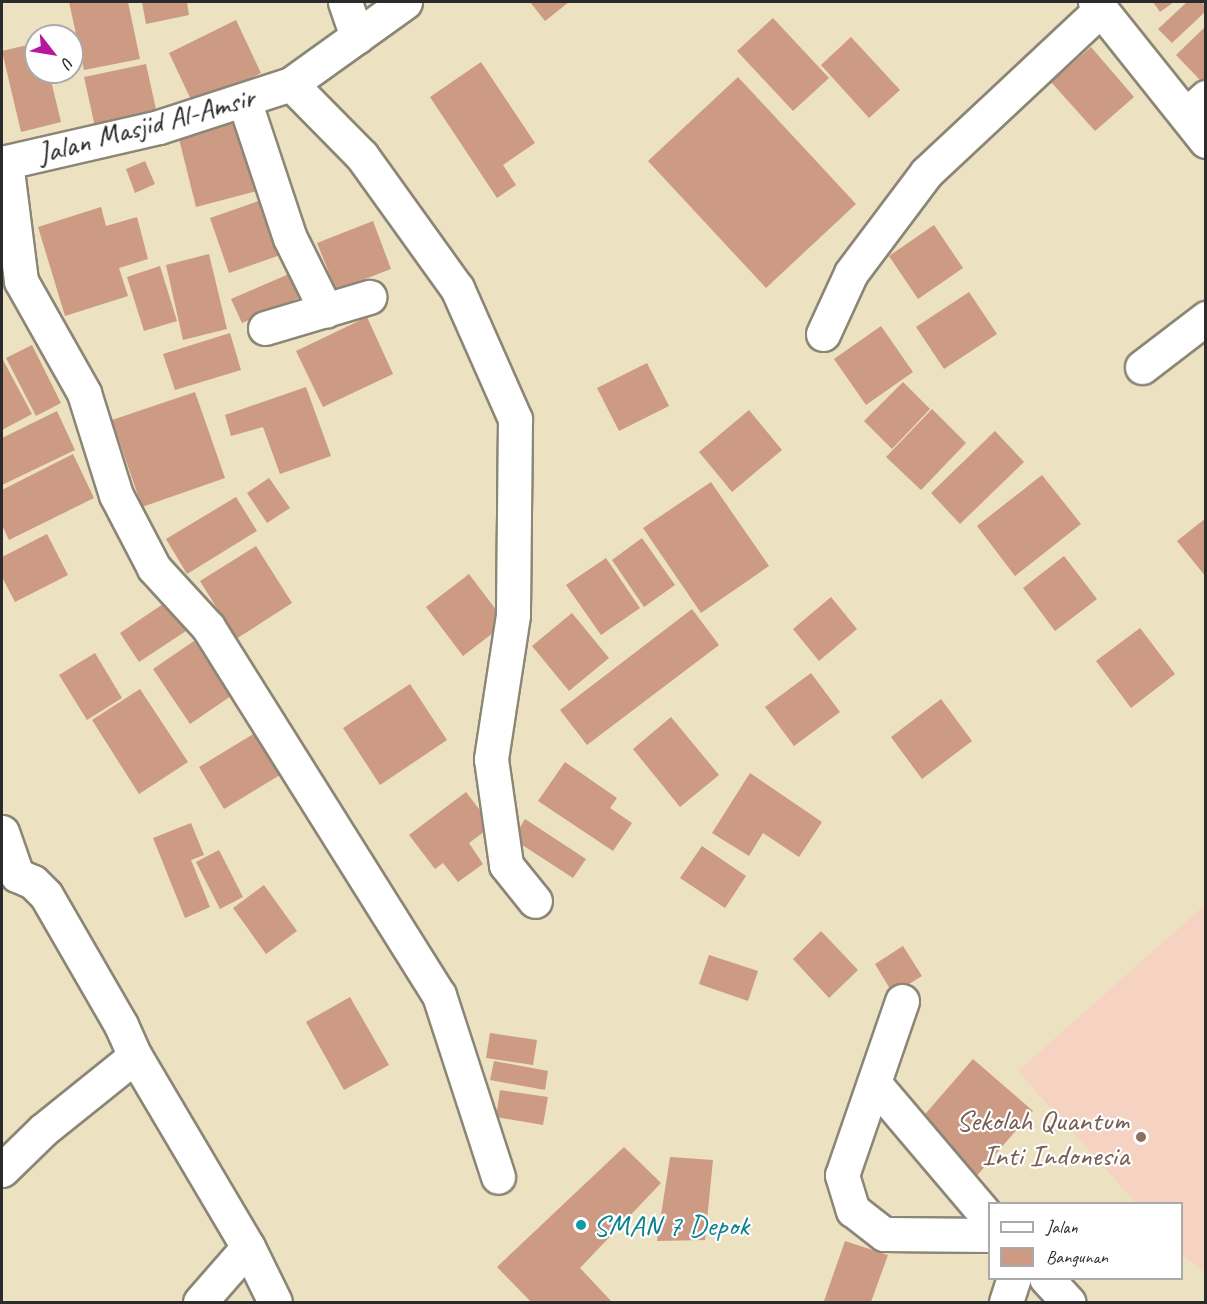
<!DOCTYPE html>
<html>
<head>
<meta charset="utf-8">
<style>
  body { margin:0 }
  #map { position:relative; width:1207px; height:1304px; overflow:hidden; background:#ece1c0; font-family:Caveat,sans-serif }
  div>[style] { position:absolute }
  .built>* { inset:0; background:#f5d2c2 }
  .building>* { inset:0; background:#cd9a84 }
  .roads { filter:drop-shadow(2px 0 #8c8676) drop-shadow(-2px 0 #8c8676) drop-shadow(0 2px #8c8676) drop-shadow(0 -2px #8c8676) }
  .street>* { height:33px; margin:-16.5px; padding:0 16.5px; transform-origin:16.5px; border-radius:16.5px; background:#fff }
  .secondary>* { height:33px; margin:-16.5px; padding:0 16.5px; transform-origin:16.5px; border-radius:16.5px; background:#fff }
  .dots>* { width:16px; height:16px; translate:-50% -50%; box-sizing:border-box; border:3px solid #fff; border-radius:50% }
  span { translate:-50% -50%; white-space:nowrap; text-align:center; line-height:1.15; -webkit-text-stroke:4.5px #fff; paint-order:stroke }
  .street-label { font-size:30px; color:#2b2b2b }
  .education-label { font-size:30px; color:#785e54 }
  .right { translate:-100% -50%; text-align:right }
  .culture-label { font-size:30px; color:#0d838f }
  .left { translate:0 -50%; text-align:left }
  .frame { position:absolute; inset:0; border:3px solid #2b2b2b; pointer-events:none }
  .legend { position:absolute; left:988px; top:1202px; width:195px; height:78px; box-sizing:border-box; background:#fff; border:2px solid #aaa; margin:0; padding:8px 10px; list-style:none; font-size:18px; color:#2b2b2b }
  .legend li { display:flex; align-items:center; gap:12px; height:30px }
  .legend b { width:30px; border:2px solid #aaa }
  .north { position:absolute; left:24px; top:24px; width:60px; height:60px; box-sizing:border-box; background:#fff; border:2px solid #aaa; border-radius:50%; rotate:121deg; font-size:16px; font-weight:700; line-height:24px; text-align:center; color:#2b2b2b }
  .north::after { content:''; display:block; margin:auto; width:21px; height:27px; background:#b5179e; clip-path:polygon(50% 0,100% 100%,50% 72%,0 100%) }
</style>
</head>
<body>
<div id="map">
  <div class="built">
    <i style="clip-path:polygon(1205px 905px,1205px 1273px,1182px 1254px,1182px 1204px,1136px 1203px,1018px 1071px)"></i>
  </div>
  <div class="building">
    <i style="clip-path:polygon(69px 2px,128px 2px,140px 59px,84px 70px)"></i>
    <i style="clip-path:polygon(142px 2px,187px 2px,189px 15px,146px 24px)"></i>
    <i style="clip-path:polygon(530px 2px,569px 2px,545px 21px)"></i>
    <i style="clip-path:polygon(1153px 2px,1174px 2px,1160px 12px)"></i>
    <i style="clip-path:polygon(1187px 2px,1203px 2px,1206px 11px,1172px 43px,1158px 29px)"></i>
    <i style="clip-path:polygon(773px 18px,829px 78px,793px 111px,737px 51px)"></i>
    <i style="clip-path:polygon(236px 20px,261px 73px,194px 106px,169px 53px)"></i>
    <i style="clip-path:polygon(1206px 26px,1206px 77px,1201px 81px,1176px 55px)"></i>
    <i style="clip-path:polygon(851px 37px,900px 90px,869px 118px,821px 65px)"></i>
    <i style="clip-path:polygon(36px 43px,36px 72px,49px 72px,61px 122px,21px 132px,2px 51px)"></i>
    <i style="clip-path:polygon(1091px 47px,1134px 97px,1095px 131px,1051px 82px)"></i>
    <i style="clip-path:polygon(481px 62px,535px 143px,503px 165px,516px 185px,497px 198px,430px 97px)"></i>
    <i style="clip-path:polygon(146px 64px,159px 123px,97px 136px,84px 77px)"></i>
    <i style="clip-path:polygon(738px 77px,856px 204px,766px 288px,648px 161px)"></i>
    <i style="clip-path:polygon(235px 111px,257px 191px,196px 207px,176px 127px)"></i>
    <i style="clip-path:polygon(145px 161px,155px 184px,135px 193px,126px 169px)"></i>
    <i style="clip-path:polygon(270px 197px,289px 252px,229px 273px,210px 218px)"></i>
    <i style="clip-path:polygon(101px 207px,106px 226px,137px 217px,148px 259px,119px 268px,128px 296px,65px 316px,38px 227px)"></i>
    <i style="clip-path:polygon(373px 221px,391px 269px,336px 290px,317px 243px)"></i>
    <i style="clip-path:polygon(934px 225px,963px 268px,918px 299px,889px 256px)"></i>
    <i style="clip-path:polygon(209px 254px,227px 329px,183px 340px,166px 265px)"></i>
    <i style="clip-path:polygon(160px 266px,177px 321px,144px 331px,127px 277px)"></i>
    <i style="clip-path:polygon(296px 271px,306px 295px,242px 323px,231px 299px)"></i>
    <i style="clip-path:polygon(969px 292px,997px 334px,944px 369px,916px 327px)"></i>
    <i style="clip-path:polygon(367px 317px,393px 374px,323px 407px,296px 351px)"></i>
    <i style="clip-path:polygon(881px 326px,913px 372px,866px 405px,834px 359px)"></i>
    <i style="clip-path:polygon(230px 333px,241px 370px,175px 390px,163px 354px)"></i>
    <i style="clip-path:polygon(32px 345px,61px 403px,36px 416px,6px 358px)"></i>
    <i style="clip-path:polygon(2px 358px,32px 414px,2px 430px)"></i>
    <i style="clip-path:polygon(647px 363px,669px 406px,619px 431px,597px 388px)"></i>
    <i style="clip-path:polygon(903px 382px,930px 409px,892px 449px,864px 421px)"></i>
    <i style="clip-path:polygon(306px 387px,331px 456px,280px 474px,263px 427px,231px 436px,225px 415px)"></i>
    <i style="clip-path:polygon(195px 392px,225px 478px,142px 507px,112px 420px)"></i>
    <i style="clip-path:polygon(932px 409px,966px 443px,921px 490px,886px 457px)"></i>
    <i style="clip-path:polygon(749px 410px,782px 450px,732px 492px,699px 452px)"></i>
    <i style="clip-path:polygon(57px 411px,75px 450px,2px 485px,2px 438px)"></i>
    <i style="clip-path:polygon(995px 431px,1024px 462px,960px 524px,931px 493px)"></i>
    <i style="clip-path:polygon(73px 454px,94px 498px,9px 540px,2px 525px,2px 490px)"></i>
    <i style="clip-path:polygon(1042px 475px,1081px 524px,1015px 576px,977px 526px)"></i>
    <i style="clip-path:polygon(269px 478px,290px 508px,267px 523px,247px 493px)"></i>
    <i style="clip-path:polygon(711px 482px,769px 566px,701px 613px,643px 528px)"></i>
    <i style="clip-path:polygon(236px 497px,257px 531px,187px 574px,166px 539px)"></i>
    <i style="clip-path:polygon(1206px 518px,1206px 577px,1177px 541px)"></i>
    <i style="clip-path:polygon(47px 534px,68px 575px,15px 602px,2px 577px,2px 557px)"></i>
    <i style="clip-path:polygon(642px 538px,675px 585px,644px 607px,612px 560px)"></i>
    <i style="clip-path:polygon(256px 546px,292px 603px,236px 639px,200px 581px)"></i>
    <i style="clip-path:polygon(1064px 556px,1097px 599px,1055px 631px,1023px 588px)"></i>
    <i style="clip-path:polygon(606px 558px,640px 608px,601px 635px,566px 585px)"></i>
    <i style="clip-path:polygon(469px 574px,506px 623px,463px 656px,426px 607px)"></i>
    <i style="clip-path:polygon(831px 597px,857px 629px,819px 661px,793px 629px)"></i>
    <i style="clip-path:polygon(169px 600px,189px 629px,139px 662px,120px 633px)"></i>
    <i style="clip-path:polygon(692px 609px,719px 645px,587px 745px,560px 710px)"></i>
    <i style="clip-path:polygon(572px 613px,609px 658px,569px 691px,532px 646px)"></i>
    <i style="clip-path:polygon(1140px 628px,1175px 674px,1131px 708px,1096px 661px)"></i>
    <i style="clip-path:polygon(194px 641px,231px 696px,190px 724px,153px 669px)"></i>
    <i style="clip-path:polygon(95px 653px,122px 698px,87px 720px,59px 675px)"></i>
    <i style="clip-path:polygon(811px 673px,840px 712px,794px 746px,765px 707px)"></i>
    <i style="clip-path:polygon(410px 684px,447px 740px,380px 785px,343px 728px)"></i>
    <i style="clip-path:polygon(140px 689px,188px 762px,139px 794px,92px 720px)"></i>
    <i style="clip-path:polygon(941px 699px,972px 741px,922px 779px,891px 737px)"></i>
    <i style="clip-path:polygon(671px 717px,719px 775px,680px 807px,633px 749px)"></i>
    <i style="clip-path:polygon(255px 733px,280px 775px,224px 809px,199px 767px)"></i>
    <i style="clip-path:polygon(565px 762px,617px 798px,610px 808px,632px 823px,613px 851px,538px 801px)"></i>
    <i style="clip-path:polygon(750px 773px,822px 822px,799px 857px,763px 833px,749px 856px,712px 833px)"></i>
    <i style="clip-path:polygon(466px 792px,492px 826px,469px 843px,483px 864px,458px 882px,443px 863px,435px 869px,409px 835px)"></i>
    <i style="clip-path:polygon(525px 819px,586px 859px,573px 878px,513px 839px)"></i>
    <i style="clip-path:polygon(191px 823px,204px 855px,191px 860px,210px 907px,185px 918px,153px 838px)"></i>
    <i style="clip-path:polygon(702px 846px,746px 876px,725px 908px,680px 878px)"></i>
    <i style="clip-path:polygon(219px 850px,243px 897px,220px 909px,196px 862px)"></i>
    <i style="clip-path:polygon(264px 885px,297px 931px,266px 954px,233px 908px)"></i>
    <i style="clip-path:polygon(821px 931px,858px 970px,829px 998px,793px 959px)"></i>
    <i style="clip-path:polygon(903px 946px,922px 976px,893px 994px,875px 964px)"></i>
    <i style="clip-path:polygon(709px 955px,758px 971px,748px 1001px,699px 984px)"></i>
    <i style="clip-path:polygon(350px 997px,389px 1065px,344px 1090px,306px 1022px)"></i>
    <i style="clip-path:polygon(490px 1033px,537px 1040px,533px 1065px,486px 1058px)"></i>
    <i style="clip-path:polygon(973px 1059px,1033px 1111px,974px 1179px,914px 1127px)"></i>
    <i style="clip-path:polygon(494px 1061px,548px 1071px,545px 1090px,490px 1080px)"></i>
    <i style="clip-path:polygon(500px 1090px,548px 1097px,543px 1125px,496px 1117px)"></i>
    <i style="clip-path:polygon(624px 1147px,661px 1183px,580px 1268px,612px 1302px,531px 1302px,497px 1267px)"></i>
    <i style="clip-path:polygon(670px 1157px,713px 1160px,705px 1240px,657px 1241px)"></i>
    <i style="clip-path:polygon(845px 1241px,888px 1255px,871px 1302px,824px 1301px)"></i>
  </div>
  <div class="roads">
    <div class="street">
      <i style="left:345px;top:2px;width:37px;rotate:71deg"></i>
      <i style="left:405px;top:2px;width:140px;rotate:144.3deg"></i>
      <i style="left:291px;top:84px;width:139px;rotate:162deg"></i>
      <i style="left:159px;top:127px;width:157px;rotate:167.1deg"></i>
      <i style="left:6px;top:162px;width:120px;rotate:82.8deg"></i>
      <i style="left:21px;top:281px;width:129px;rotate:60.6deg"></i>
      <i style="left:84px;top:393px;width:107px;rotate:72.6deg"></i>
      <i style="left:116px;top:495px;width:82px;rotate:62.5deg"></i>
      <i style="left:154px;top:568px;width:80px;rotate:47.5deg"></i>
      <i style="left:208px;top:627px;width:434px;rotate:57.9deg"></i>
      <i style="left:439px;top:995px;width:191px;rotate:72deg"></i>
      <i style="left:291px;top:84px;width:101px;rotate:45.4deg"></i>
      <i style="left:362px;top:156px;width:163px;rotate:54.3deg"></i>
      <i style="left:457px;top:288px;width:143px;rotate:66.1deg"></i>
      <i style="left:515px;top:419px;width:196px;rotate:90.6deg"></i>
      <i style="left:513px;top:615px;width:146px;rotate:98.7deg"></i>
      <i style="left:491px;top:759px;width:107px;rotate:81.9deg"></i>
      <i style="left:506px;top:865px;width:46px;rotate:51.1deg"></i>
      <i style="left:244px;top:100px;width:145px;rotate:71.6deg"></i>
      <i style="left:290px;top:238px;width:81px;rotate:63.7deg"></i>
      <i style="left:1186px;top:115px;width:27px;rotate:-42deg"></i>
      <i style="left:265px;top:328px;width:109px;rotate:-16.6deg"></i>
      <i style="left:823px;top:334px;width:67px;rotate:-65.3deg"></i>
      <i style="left:851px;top:273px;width:125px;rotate:-53.1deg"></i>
      <i style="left:926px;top:173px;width:240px;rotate:-43.1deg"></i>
      <i style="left:1142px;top:367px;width:81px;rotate:-37.4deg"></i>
      <i style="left:2px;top:832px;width:46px;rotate:70.8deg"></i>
      <i style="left:17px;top:875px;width:17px;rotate:24deg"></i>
      <i style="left:33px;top:882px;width:18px;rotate:45deg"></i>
      <i style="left:46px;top:895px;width:150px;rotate:60deg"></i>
      <i style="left:121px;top:1025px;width:34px;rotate:66deg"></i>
      <i style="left:135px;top:1056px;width:222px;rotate:59.4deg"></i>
      <i style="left:902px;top:1001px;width:184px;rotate:109deg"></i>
      <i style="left:842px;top:1175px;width:37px;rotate:73deg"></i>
      <i style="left:853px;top:1210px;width:39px;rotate:38deg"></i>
      <i style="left:884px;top:1234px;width:106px;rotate:0.5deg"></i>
      <i style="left:874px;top:1083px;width:180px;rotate:49.7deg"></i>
      <i style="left:2px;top:1170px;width:57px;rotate:-44.3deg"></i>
      <i style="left:43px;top:1130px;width:118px;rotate:-38.8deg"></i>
      <i style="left:1046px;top:1278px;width:33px;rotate:47deg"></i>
      <i style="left:200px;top:1302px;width:73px;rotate:-48.9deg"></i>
      <i style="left:248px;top:1247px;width:61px;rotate:63.9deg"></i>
      <i style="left:1006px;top:1302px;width:25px;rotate:-72deg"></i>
    </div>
    <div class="secondary">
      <i style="left:1095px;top:2px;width:178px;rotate:51.4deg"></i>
    </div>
  </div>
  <div class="dots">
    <i style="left:1141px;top:1137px;background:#8d6e63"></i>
    <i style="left:581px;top:1225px;background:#0f9aa8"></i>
  </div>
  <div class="street-label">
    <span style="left:146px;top:125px;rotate:-15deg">Jalan Masjid Al-Amsir</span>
  </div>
  <div class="education-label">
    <span class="right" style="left:1129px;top:1137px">Sekolah Quantum<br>Inti Indonesia</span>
  </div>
  <div class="culture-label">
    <span class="left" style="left:593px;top:1225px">SMAN 7 Depok</span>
  </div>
  <div class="frame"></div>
  <ul class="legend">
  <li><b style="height:8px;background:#fff"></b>Jalan</li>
  <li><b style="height:16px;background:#cd9a84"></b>Bangunan</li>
  </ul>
  <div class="north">U</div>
</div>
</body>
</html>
